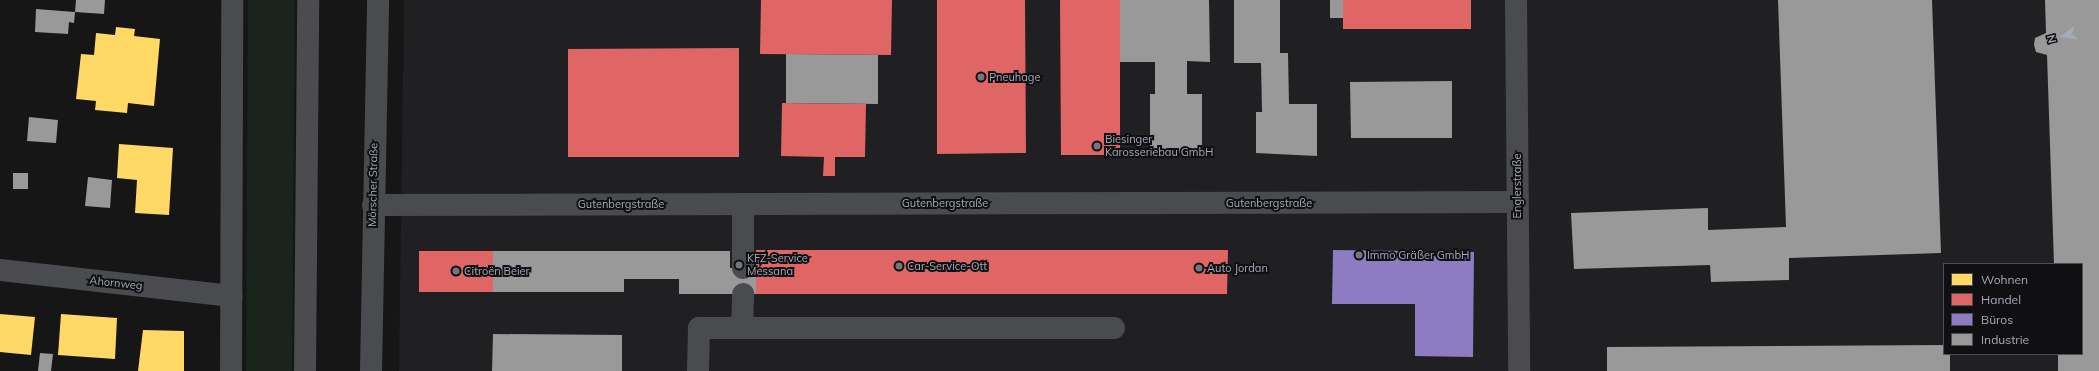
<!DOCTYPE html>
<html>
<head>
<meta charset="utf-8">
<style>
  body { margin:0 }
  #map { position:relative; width:2099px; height:371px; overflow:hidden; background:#161616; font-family:Mulish,sans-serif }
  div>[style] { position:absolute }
  .built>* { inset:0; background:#201f22 }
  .green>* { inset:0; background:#1b231d }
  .homes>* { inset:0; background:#ffd966 }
  .shops>* { inset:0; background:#e06666 }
  .offices>* { inset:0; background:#8e7cc3 }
  .industry>* { inset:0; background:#999 }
  .minor>* { height:22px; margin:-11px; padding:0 11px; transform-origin:11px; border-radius:11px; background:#494b4f }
  .major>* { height:22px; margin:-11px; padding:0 11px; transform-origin:11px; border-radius:11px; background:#4c4c50 }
  .dots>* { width:11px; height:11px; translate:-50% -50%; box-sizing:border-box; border:2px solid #101012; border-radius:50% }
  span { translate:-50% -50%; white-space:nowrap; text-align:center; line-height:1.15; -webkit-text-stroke:4px #101012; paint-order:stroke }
  .poi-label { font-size:11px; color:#a5aab8 }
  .left { translate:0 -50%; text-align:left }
  .street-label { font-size:11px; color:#a5aab8 }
  .legend { position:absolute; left:1943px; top:263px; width:140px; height:92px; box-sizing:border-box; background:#101012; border:1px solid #4c4e54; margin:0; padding:5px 7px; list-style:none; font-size:12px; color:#a5aab8 }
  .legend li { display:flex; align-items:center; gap:8px; height:20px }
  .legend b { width:20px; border:1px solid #4c4e54 }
  .north { position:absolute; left:2043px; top:16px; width:40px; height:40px; -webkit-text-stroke:3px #101012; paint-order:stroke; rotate:256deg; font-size:11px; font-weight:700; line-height:16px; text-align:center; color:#a5aab8 }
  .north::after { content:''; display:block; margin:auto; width:14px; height:18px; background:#a5aab8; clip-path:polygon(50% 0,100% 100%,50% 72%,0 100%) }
</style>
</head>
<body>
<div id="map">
  <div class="built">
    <i style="clip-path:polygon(evenodd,404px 0,2099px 0,2099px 371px,399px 371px,404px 0,1944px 264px,2082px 264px,2082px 354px,1944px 354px,1944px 264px)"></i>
  </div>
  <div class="green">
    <i style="clip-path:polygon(248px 0,295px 0,292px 371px,246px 371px)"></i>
  </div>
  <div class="homes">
    <i style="clip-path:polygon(116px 27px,135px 29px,134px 36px,160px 39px,154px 106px,128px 103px,127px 113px,95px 110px,96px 101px,76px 99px,81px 54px,94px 55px,96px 33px,115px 35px)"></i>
    <i style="clip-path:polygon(119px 144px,173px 148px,169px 215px,135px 213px,137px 180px,117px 178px)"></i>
    <i style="clip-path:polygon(0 314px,35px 317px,31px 355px,0 352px)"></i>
    <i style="clip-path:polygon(61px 314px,117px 318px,115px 359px,58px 355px)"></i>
    <i style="clip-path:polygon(143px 330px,184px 331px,184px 371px,138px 371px)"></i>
  </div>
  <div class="shops">
    <i style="clip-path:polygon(761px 0,892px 0,891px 55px,760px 54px)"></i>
    <i style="clip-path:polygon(937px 0,1025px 0,1026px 153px,937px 154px)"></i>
    <i style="clip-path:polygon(1060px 0,1120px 0,1120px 155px,1061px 155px)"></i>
    <i style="clip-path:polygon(1343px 0,1471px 0,1471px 29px,1343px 29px)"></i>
    <i style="clip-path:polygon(739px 48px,739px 157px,568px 157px,568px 49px)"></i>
    <i style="clip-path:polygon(782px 103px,866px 104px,865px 157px,835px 157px,835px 176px,823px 176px,824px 157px,781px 156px)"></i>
    <i style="clip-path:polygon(756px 250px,1228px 250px,1227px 294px,756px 294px)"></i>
    <i style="clip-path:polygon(419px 251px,493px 251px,493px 292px,419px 292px)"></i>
  </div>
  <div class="offices">
    <i style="clip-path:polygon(1333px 250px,1474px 252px,1473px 357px,1415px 356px,1415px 304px,1332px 304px)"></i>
  </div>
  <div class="industry">
    <i style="clip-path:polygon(76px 0,105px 0,104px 14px,75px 12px)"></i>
    <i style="clip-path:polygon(1120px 0,1209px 0,1210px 62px,1187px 61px,1187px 94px,1202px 94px,1202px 153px,1150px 153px,1150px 94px,1155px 94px,1155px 62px,1120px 62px)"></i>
    <i style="clip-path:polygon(1234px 0,1280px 0,1280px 53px,1288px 53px,1289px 104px,1317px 104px,1317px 156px,1256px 153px,1256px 112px,1262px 112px,1261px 63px,1234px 63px)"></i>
    <i style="clip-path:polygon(1330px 0,1343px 0,1343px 18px,1330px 18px)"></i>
    <i style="clip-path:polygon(1778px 0,1932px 0,1941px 253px,1789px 258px,1789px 280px,1711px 282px,1710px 265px,1574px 269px,1571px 213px,1708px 208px,1708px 230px,1786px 227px)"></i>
    <i style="clip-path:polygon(2045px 0,2099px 0,2099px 371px,2058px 371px,2058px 354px,2082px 354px,2082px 264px,2054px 264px,2047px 55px,2036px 52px,2034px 45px,2035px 38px,2046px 33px)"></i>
    <i style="clip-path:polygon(36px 9px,75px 12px,74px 23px,69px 22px,68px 34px,35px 32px)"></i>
    <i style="clip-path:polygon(786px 54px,878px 55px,878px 104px,786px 103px)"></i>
    <i style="clip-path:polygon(1452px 81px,1452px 138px,1351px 138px,1350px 82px)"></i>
    <i style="clip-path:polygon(29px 117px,58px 120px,56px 143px,27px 141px)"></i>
    <i style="clip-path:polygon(13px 173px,28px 173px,28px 189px,13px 189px)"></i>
    <i style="clip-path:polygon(88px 177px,112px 180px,110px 208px,85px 206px)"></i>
    <i style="clip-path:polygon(493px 251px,730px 251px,730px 268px,756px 268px,756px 294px,679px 294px,679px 279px,624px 279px,624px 292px,493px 292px)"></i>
    <i style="clip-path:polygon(493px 334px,622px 335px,622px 371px,492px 371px)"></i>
    <i style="clip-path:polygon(1944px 345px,1944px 354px,1950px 354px,1950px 371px,1607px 371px,1607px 347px)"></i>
    <i style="clip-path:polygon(40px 353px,53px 354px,51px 371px,38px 371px)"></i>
  </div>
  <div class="minor">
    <i style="left:1516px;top:0;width:371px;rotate:89.5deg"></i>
    <i style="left:373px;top:205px;width:1144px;rotate:-0.15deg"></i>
    <i style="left:743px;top:268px;width:64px;rotate:-90deg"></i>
    <i style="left:0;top:270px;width:233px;rotate:6.4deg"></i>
    <i style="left:742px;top:328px;width:34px;rotate:-88deg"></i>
    <i style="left:231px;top:371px;width:371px;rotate:-89.8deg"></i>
    <i style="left:371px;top:371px;width:371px;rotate:-88.9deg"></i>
    <i style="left:698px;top:371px;width:43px;rotate:-88.7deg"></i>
    <i style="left:699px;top:328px;width:415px"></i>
  </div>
  <div class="major">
    <i style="left:305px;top:371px;width:371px;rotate:-89.5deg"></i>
  </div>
  <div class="dots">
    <i style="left:981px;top:77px;background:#73767f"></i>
    <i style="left:1097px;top:146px;background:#73767f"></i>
    <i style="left:1359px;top:255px;background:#73767f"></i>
    <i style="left:739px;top:265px;background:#73767f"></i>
    <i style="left:899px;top:266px;background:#73767f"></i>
    <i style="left:1199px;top:268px;background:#73767f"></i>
    <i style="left:456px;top:271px;background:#73767f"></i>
  </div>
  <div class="poi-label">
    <span class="left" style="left:989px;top:77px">Pneuhage</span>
    <span class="left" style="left:1105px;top:146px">Biesinger<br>Karosseriebau GmbH</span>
    <span class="left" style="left:1367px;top:255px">Immo Gräßer GmbH</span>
    <span class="left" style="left:747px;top:265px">KFZ-Service<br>Messana</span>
    <span class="left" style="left:907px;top:266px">Car-Service-Ott</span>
    <span class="left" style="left:1207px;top:268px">Auto Jordan</span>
    <span class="left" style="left:464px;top:271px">Citroën Beier</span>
  </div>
  <div class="street-label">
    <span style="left:373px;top:185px;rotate:-89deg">Mörscher Straße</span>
    <span style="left:1517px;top:186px;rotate:-90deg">Englerstraße</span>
    <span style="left:945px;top:203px">Gutenbergstraße</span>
    <span style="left:1269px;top:203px">Gutenbergstraße</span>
    <span style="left:621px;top:204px">Gutenbergstraße</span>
    <span style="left:116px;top:283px;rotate:6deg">Ahornweg</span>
  </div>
  <ul class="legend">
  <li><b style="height:11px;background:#ffd966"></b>Wohnen</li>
  <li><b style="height:11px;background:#e06666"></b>Handel</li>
  <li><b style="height:11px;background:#8e7cc3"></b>Büros</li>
  <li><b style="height:11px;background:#999"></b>Industrie</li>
  </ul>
  <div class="north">N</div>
</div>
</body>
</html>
